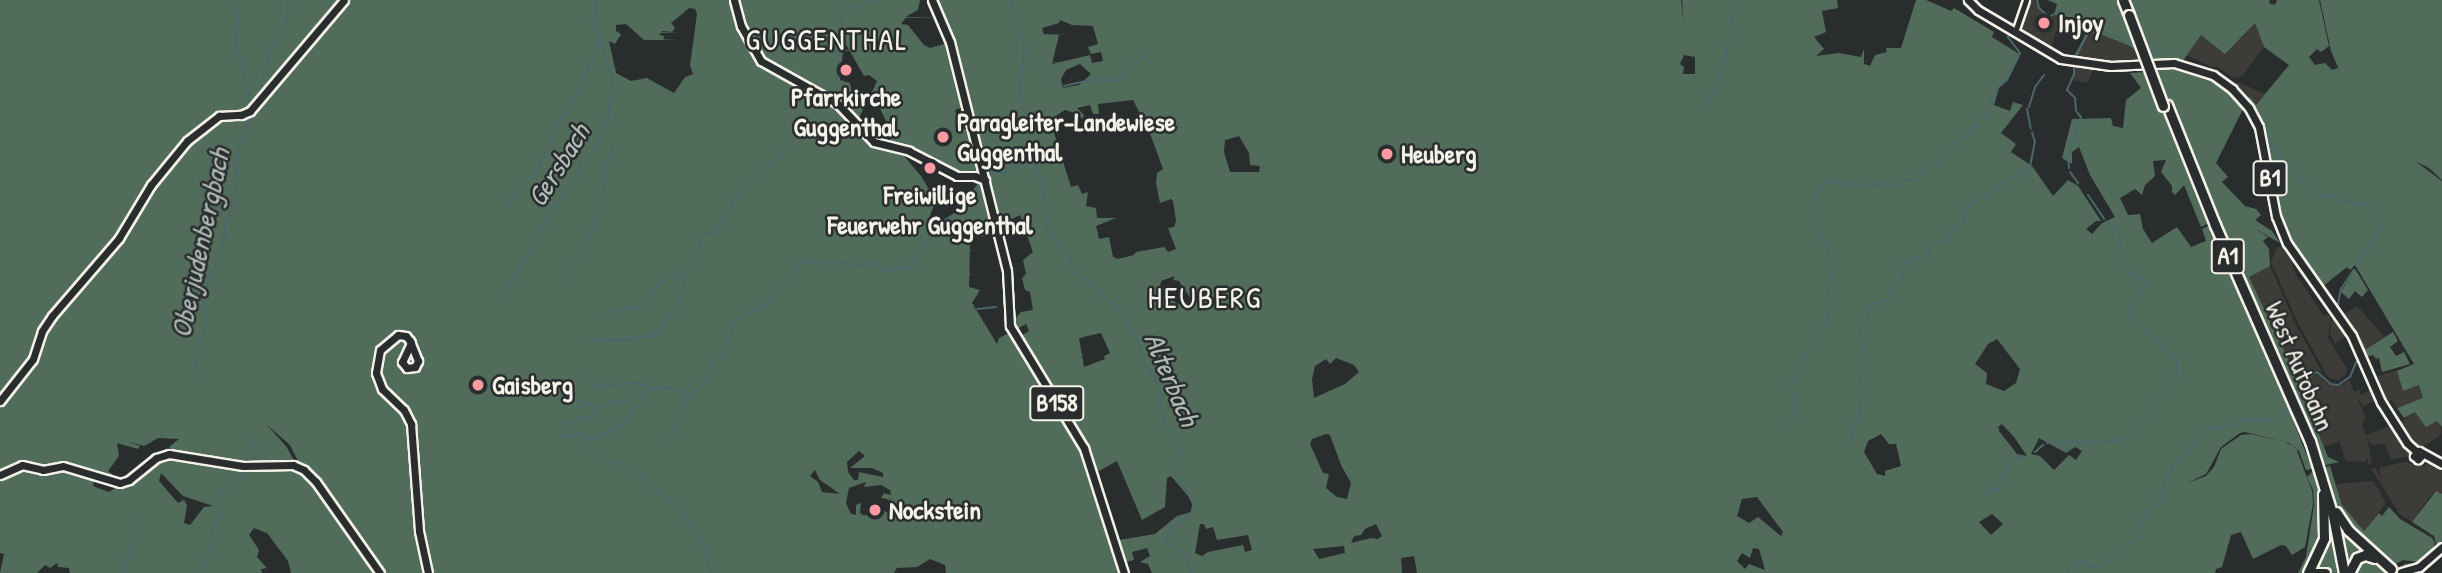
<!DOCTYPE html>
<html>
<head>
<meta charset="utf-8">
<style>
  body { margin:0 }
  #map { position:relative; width:2442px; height:573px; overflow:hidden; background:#2a2d2e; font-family:"Patrick Hand",sans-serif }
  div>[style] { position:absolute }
  .built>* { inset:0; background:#3e3c39 }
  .green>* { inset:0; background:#526c5b }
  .stream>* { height:2px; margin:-1px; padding:0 1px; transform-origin:1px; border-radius:1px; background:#4a686b }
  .roads { filter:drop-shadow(2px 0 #f4f1e8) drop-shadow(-2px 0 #f4f1e8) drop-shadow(0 2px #f4f1e8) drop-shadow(0 -2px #f4f1e8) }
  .minor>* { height:5px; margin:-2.5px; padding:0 2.5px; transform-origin:2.5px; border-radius:2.5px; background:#2a2d2e }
  .major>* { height:7px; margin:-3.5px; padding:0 3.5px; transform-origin:3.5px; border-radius:3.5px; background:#2a2d2e }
  .highway>* { height:9px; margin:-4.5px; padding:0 4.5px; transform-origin:4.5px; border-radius:4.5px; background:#2a2d2e }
  .bridges { filter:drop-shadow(2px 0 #f4f1e8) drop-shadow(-2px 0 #f4f1e8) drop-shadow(0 2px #f4f1e8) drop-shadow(0 -2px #f4f1e8) }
  .highway-bridge>* { height:9px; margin:-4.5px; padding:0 4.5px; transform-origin:4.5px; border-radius:4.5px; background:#2a2d2e }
  .dots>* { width:19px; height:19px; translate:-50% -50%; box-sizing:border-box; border:4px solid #2a2d2e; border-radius:50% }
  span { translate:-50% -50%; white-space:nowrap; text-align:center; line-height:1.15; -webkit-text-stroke:5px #2a2d2e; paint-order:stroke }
  .shield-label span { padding:2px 5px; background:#2a2d2e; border:2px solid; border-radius:5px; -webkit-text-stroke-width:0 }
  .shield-label { font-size:24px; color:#f4f1e8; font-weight:700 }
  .poi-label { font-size:26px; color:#f4f1e8; font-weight:700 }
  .left { translate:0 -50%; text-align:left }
  .street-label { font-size:26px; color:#f4f1e8 }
  .water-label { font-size:28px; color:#b0bab6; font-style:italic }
  .quarter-label { font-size:30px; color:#f4f1e8; letter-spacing:2px }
</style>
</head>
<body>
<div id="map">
  <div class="built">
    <i style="clip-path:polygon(2025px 0,2034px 0,2047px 18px,2054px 15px,2060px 17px,2051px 51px,2018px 30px,2019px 11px)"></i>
    <i style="clip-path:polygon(2255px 22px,2264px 47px,2242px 76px,2233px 78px,2216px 66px,2214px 68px,2186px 55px,2201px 35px,2241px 39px)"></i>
    <i style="clip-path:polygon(2098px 33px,2123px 42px,2139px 53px,2141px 59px,2114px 63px,2075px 59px,2089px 34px)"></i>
    <i style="clip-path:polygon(2074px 64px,2095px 67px,2087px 83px,2073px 80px)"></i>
    <i style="clip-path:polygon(2238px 82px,2265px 94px,2255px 105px,2234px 86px)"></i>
    <i style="clip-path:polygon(2277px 247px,2282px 248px,2291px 259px,2295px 273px,2323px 315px,2331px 316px,2328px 338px,2347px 369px,2346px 375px,2338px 380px,2328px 377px,2298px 323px,2271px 262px)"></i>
    <i style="clip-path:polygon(2270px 266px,2296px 325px,2322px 372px,2318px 370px,2298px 380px,2280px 344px,2249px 277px)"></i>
    <i style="clip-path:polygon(2357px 306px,2384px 336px,2366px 349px,2356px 330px,2342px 315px)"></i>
    <i style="clip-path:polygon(2332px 318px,2347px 335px,2335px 344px,2330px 334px)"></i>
    <i style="clip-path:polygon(2397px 370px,2403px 391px,2419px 385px,2423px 398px,2397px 408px,2392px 400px,2385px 403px,2376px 377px)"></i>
    <i style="clip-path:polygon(2318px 374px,2327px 383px,2339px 386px,2349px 380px,2354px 392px,2359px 390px,2361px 395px,2371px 390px,2376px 400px,2363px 406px,2356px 395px,2366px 418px,2362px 424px,2364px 431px,2367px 435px,2394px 424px,2411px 456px,2391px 459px,2385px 444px,2372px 445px,2367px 437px,2372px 464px,2368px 464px,2368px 458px,2364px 462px,2346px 461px,2339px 441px,2322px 447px,2306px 403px,2304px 383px)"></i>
    <i style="clip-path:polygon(2415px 411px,2438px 420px,2441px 427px,2441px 435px,2419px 449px,2411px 443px,2398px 425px)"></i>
    <i style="clip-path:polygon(2405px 462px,2424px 466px,2428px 463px,2442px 471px,2442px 494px,2436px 491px,2430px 496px,2412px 522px,2399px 513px,2371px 468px,2375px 468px,2382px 480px,2379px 468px)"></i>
    <i style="clip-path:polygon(2373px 481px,2386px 503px,2364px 531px,2342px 505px,2336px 484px)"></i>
  </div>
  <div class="green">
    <i style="clip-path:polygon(evenodd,0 0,920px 0,918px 10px,907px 16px,901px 24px,908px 25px,924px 45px,930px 48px,948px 43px,930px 0,1681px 0,1684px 24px,1682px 0,1837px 0,1838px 8px,1822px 11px,1826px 32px,1814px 37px,1824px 49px,1816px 56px,1839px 53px,1861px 57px,1864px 49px,1864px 64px,1870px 66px,1875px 55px,1887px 52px,1886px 48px,1901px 48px,1916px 0,1926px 0,1951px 11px,1954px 8px,1994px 32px,1992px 37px,2019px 54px,2008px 79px,1999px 88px,1994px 105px,2010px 111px,2013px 102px,2023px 105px,2001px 133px,2016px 144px,2011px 152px,2032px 166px,2053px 196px,2068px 180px,2078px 186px,2101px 221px,2096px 221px,2086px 229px,2092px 234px,2102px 223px,2115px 217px,2090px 175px,2079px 147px,2072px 152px,2072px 164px,2062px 158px,2072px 119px,2111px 118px,2113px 126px,2123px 128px,2126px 100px,2141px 88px,2130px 73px,2146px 72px,2143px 67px,2127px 70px,2115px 69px,2167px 64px,2190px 69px,2222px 83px,2245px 105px,2253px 117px,2261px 137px,2275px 216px,2299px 271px,2276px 232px,2256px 128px,2244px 107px,2216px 163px,2228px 177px,2222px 182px,2245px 206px,2256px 209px,2261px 215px,2255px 220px,2272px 231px,2280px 243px,2252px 227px,2268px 237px,2263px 241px,2269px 249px,2270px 266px,2249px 277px,2298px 380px,2320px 371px,2304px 383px,2308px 399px,2306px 403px,2328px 457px,2339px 462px,2321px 466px,2275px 352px,2216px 222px,2211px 208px,2216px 208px,2209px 193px,2196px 175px,2168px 104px,2165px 106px,2172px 124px,2164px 106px,2161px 107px,2207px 224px,2201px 227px,2184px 185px,2175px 195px,2172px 192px,2172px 186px,2161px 172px,2166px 160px,2153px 161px,2155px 176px,2145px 185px,2142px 195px,2135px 189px,2120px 198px,2128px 215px,2140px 214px,2143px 229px,2152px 243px,2177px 227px,2191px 247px,2206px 241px,2202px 229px,2208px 226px,2284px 397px,2312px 469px,2306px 470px,2299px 451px,2289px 443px,2245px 432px,2240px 433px,2221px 447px,2206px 474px,2187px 483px,2206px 476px,2214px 467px,2221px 449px,2241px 435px,2250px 434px,2285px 442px,2296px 448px,2312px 491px,2313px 504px,2305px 547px,2292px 555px,2286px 546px,2281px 545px,2253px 559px,2241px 532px,2231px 535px,2222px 567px,2216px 569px,2215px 573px,1417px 573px,1414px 556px,1401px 558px,1402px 573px,1152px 573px,1148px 564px,1140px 562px,1150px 556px,1147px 548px,1132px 552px,1134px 560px,1125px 562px,1128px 573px,946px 573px,945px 565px,930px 559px,917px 567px,897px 568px,894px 573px,291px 573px,288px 561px,267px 533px,254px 528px,249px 535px,259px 550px,257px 557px,267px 568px,261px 569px,262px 573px,70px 573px,69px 568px,58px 567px,57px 563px,50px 568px,45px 565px,37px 573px,0 573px,4px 554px,0 553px,0 476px,27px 466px,18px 465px,0 473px,0 0,689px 8px,695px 9px,697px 14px,690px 65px,693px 74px,685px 77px,674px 93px,647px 78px,631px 81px,616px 73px,609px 41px,615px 44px,621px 34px,616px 31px,616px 25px,626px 24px,644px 40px,663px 40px,664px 36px,659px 35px,662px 31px,672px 32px,675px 28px,671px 23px,689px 8px,0 0,1060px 20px,1072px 25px,1093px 26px,1098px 44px,1088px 47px,1091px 54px,1101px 52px,1103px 61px,1092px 63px,1090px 55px,1052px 64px,1059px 35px,1044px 35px,1042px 28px,1059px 23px,1060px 20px,0 0,844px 41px,864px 76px,869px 75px,877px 81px,872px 92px,887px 123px,883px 128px,891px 141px,880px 146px,869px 140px,861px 130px,859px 118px,864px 107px,852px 93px,850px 83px,840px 80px,844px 41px,0 0,1684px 55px,1695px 57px,1695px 74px,1683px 74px,1684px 67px,1680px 64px,1684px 55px,0 0,1080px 64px,1091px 74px,1079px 85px,1063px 88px,1061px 79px,1066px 70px,1080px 64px,0 0,1133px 100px,1151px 136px,1163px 169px,1157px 173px,1156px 183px,1160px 203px,1171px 199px,1173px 201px,1176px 221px,1174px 227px,1168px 228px,1176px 249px,1168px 252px,1164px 247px,1136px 252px,1134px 255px,1118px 259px,1113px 257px,1109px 237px,1099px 239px,1096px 226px,1116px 218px,1097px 218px,1096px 208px,1086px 206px,1088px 192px,1082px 194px,1078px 185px,1071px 187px,1051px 123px,1052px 118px,1065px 110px,1078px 114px,1082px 119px,1084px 115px,1077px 108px,1090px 105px,1093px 114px,1099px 114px,1098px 104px,1133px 100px,0 0,963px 107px,969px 107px,972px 120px,969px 130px,960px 128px,958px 121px,955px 110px,963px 107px,0 0,1239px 136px,1249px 153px,1250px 165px,1260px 166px,1259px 172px,1230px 172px,1224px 152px,1225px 140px,1239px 136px,0 0,898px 149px,958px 177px,980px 181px,967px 198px,968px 204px,935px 226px,930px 215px,936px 201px,921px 176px,898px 149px,0 0,1020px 215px,1033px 252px,1023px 260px,1026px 274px,1022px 278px,1025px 290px,1030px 292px,1033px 310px,1021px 312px,1012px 323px,1015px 330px,1026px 324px,1029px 331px,1015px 339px,1011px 332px,999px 338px,997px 344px,972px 303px,980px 290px,969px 287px,970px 246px,964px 231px,968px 228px,983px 237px,984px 232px,1020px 215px,0 0,1175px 276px,1173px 280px,1179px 281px,1195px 305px,1177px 304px,1160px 288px,1161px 281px,1175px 276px,0 0,1101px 333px,1110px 353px,1104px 356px,1105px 359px,1084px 367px,1079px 338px,1101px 333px,0 0,1997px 339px,2020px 369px,2016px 383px,2004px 391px,1986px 384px,1987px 373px,1975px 364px,1988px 344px,1997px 339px,0 0,1336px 358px,1354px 365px,1359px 372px,1345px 384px,1314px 398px,1312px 379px,1315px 366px,1326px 359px,1330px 364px,1336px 358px,0 0,266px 424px,290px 445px,299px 463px,296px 467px,278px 465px,243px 467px,165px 456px,109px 492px,93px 486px,95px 478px,74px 469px,41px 470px,66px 465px,113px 482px,116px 477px,108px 471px,119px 456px,117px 443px,138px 449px,140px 446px,127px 441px,144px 446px,158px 438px,179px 439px,169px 447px,182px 455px,243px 465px,280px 463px,296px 464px,286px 446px,266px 424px,0 0,2002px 424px,2014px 437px,2027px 456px,2017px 454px,1999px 431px,1998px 427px,2002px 424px,0 0,1326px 434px,1330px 435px,1341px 465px,1351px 483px,1347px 499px,1337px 497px,1326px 488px,1329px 474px,1323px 473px,1310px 444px,1312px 439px,1326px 434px,0 0,1881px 434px,1889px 444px,1896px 444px,1901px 466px,1885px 471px,1885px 476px,1877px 474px,1864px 452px,1868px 441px,1881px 434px,0 0,2039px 438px,2066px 453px,2075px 447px,2082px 451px,2076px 460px,2069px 455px,2054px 470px,2040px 456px,2031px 454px,2039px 438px,0 0,859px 451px,865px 456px,850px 468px,872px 468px,883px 473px,883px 477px,859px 472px,858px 480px,854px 480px,848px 472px,847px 462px,859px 451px,0 0,1117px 461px,1142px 520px,1165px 507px,1167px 478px,1171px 476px,1188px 496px,1192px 504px,1191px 512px,1177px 516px,1155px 534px,1119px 540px,1097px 472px,1117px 461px,0 0,815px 470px,820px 480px,840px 494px,822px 492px,818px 482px,810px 476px,815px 470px,0 0,161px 473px,183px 496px,213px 506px,204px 507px,190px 525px,184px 523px,187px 505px,184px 500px,178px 503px,159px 481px,161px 473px,0 0,866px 482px,864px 487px,881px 485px,890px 490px,891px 495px,884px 493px,881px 498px,887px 499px,897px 510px,899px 518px,882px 510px,872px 515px,863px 515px,860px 513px,861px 503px,856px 505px,856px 515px,851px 514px,846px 503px,849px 488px,866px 482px,0 0,1757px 497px,1783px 532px,1781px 536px,1758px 517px,1749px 523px,1737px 516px,1742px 499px,1757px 497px,0 0,1992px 514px,2003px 524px,1991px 535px,1979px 522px,1992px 514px,0 0,1200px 524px,1204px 524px,1206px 529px,1213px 527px,1217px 540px,1248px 535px,1252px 550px,1245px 552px,1243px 545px,1208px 552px,1202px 556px,1195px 553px,1200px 524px,0 0,1376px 524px,1382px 536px,1378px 539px,1371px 538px,1351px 543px,1354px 536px,1361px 535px,1365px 529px,1376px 524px,0 0,1344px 546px,1345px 553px,1319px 559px,1313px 549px,1344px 546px,0 0,1753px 548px,1759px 549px,1765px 570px,1749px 564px,1745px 569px,1737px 561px,1742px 553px,1750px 558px,1753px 548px)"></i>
    <i style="clip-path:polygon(2047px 0,2119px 0,2137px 46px,2146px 44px,2130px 0,2270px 0,2269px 3px,2275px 5px,2277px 0,2319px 0,2329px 46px,2321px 52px,2317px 49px,2309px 57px,2315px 65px,2325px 63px,2332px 70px,2338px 68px,2343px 79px,2331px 51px,2320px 0,2442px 0,2442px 180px,2429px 168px,2415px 161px,2442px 181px,2442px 427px,2437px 421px,2426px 427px,2415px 412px,2404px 418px,2397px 408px,2423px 398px,2419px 385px,2403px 391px,2397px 371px,2414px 364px,2355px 265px,2350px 270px,2347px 267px,2322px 287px,2284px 233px,2273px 195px,2264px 136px,2238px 93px,2251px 98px,2256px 105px,2289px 65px,2264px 47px,2255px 23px,2225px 54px,2201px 35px,2182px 62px,2143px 59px,2144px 63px,2139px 61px,2139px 53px,2130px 46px,2098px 33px,2089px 34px,2075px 59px,2073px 58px,2085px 36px,2075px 18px,2054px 15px,2057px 4px)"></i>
    <i style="clip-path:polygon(2355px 269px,2368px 290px,2362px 297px,2355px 291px,2349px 299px,2341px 292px)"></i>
    <i style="clip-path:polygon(2356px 329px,2366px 349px,2393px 332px,2398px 341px,2390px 347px,2396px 356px,2404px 352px,2410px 364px,2382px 372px,2379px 358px,2376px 359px,2373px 355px,2366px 357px,2354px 334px)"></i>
    <i style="clip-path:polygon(2330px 466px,2342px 505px,2364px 531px,2379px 513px,2382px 516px,2389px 507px,2400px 519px,2432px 538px,2435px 543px,2432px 550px,2417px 562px,2403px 560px,2392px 566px,2359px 539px,2334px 504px,2322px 468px)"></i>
    <i style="clip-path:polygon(2313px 471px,2321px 498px,2324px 528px,2306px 573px,2298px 573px,2306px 557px,2314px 505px,2313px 490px,2307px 477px)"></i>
    <i style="clip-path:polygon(2436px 491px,2442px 494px,2442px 545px,2417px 566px,2401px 568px,2404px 564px,2422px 562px,2437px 547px,2434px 536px,2412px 522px)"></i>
    <i style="clip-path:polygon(2335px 514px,2375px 557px,2365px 554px,2349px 573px)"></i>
    <i style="clip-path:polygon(2327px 519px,2336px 564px,2337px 573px,2314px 572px)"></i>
    <i style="clip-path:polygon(2372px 557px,2387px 573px,2350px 573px,2354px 562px)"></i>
  </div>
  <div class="stream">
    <i style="left:230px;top:0;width:14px;rotate:54deg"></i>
    <i style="left:238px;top:11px;width:36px;rotate:92deg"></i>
    <i style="left:237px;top:47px;width:58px;rotate:76deg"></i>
    <i style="left:1010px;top:0;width:47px;rotate:72.7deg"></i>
    <i style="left:1024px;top:45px;width:52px;rotate:94.4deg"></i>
    <i style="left:1020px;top:97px;width:13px;rotate:77deg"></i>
    <i style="left:1023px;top:110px;width:8px;rotate:45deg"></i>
    <i style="left:1029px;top:116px;width:26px;rotate:92deg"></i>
    <i style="left:1028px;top:142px;width:47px;rotate:71.6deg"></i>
    <i style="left:1043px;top:187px;width:43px;rotate:84.7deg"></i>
    <i style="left:1047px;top:230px;width:35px;rotate:50deg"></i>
    <i style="left:1070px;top:257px;width:13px;rotate:81deg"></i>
    <i style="left:1072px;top:270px;width:65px;rotate:39.4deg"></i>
    <i style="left:1122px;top:311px;width:29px;rotate:61deg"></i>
    <i style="left:1136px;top:336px;width:28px;rotate:73deg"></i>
    <i style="left:1144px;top:363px;width:29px;rotate:56deg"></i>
    <i style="left:1160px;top:387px;width:32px;rotate:85deg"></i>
    <i style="left:1163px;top:419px;width:28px;rotate:58deg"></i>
    <i style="left:1178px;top:443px;width:12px;rotate:81deg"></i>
    <i style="left:1180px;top:455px;width:15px;rotate:113deg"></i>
    <i style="left:1174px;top:469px;width:7px;rotate:82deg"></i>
    <i style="left:1175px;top:476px;width:24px;rotate:52deg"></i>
    <i style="left:1190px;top:495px;width:12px;rotate:70deg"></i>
    <i style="left:1194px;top:506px;width:10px;rotate:114deg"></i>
    <i style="left:1190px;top:515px;width:24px;rotate:147deg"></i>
    <i style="left:1170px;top:528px;width:16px;rotate:108deg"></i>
    <i style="left:1165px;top:543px;width:9px;rotate:6deg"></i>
    <i style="left:1174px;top:544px;width:16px;rotate:45deg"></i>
    <i style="left:1185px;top:555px;width:17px;rotate:66deg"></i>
    <i style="left:1192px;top:571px;width:3px;rotate:135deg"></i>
    <i style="left:2037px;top:0;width:8px;rotate:76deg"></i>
    <i style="left:2039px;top:8px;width:13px;rotate:42deg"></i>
    <i style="left:2049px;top:17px;width:12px;rotate:-31deg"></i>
    <i style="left:2059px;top:11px;width:12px;rotate:5deg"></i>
    <i style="left:2071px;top:12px;width:9px;rotate:41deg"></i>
    <i style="left:2078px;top:18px;width:17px;rotate:59deg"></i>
    <i style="left:2087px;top:33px;width:9px;rotate:-21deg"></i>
    <i style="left:2095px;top:30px;width:24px;rotate:17deg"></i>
    <i style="left:2118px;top:37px;width:25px;rotate:34deg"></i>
    <i style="left:847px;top:7px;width:8px;rotate:7deg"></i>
    <i style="left:855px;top:8px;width:20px;rotate:-24deg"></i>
    <i style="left:2014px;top:26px;width:27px;rotate:-70deg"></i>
    <i style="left:2145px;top:50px;width:12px;rotate:9deg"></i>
    <i style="left:2157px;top:52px;width:9px;rotate:49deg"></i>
    <i style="left:1023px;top:52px;width:33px;rotate:45deg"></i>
    <i style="left:1046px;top:75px;width:18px;rotate:34deg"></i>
    <i style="left:2075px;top:59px;width:26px;rotate:-65deg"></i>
    <i style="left:2169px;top:66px;width:45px;rotate:19.7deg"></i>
    <i style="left:2211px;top:81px;width:32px;rotate:34deg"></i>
    <i style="left:1127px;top:68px;width:25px;rotate:-32deg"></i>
    <i style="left:1064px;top:86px;width:26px;rotate:-13deg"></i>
    <i style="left:1089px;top:80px;width:28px"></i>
    <i style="left:1117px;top:80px;width:14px;rotate:-51deg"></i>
    <i style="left:827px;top:93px;width:17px;rotate:-54deg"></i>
    <i style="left:837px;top:79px;width:70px;rotate:-85.9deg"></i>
    <i style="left:259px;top:95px;width:49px;rotate:-76deg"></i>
    <i style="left:271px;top:47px;width:33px;rotate:-61deg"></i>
    <i style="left:287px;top:18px;width:18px;rotate:-87deg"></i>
    <i style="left:2244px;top:98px;width:6px;rotate:18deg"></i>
    <i style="left:2250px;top:100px;width:9px;rotate:58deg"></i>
    <i style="left:2255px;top:108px;width:45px;rotate:66.3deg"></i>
    <i style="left:2273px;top:149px;width:59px;rotate:47.1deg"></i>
    <i style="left:1703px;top:105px;width:20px;rotate:-49deg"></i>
    <i style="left:1716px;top:90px;width:11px;rotate:-85deg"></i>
    <i style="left:1717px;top:79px;width:6px;rotate:-45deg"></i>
    <i style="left:1721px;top:75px;width:5px;rotate:-112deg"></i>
    <i style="left:1719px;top:70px;width:7px;rotate:-27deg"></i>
    <i style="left:1725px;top:67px;width:22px;rotate:-85deg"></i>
    <i style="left:1727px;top:45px;width:8px;rotate:-30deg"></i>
    <i style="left:1734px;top:41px;width:33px;rotate:-95deg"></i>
    <i style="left:1731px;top:8px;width:9px;rotate:-58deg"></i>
    <i style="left:2029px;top:107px;width:21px;rotate:-73deg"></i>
    <i style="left:2035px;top:87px;width:15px;rotate:-53deg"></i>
    <i style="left:2027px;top:109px;width:20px;rotate:79deg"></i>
    <i style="left:2069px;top:168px;width:11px;rotate:-95deg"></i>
    <i style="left:2068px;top:157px;width:42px;rotate:-72deg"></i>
    <i style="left:2081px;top:117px;width:8px;rotate:-130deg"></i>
    <i style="left:2076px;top:111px;width:13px;rotate:-94deg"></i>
    <i style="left:2075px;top:98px;width:11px;rotate:-135deg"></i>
    <i style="left:2067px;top:90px;width:17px;rotate:-66deg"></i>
    <i style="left:2074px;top:74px;width:9px;rotate:-90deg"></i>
    <i style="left:2070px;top:172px;width:14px;rotate:54deg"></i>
    <i style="left:990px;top:180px;width:8px;rotate:-76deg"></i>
    <i style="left:992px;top:172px;width:7px;rotate:-27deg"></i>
    <i style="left:998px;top:169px;width:7px;rotate:45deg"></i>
    <i style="left:1003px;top:174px;width:20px;rotate:-33deg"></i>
    <i style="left:1020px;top:163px;width:8px;rotate:-7deg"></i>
    <i style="left:1028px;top:162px;width:4px;rotate:-76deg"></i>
    <i style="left:1029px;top:158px;width:5px;rotate:-37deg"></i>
    <i style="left:2316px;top:194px;width:50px;rotate:12.7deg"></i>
    <i style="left:2088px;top:195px;width:29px;rotate:56deg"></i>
    <i style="left:1812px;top:205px;width:25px;rotate:-61deg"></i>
    <i style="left:1824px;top:183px;width:9px;rotate:-18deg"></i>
    <i style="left:1833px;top:180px;width:30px;rotate:14deg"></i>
    <i style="left:1862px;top:187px;width:8px;rotate:-30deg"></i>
    <i style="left:1869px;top:183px;width:9px;rotate:27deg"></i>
    <i style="left:1877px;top:187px;width:8px;rotate:-45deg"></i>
    <i style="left:1883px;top:181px;width:6px;rotate:72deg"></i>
    <i style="left:1885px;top:187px;width:14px;rotate:-8deg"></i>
    <i style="left:1899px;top:185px;width:6px;rotate:-59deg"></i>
    <i style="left:1902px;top:180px;width:10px"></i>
    <i style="left:1912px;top:180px;width:18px;rotate:-45deg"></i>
    <i style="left:1925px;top:167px;width:20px;rotate:-20deg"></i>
    <i style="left:1944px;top:160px;width:12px;rotate:-66deg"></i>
    <i style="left:1949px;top:149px;width:24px;rotate:-38deg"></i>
    <i style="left:1968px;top:134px;width:8px;rotate:-60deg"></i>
    <i style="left:1972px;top:127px;width:6px"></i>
    <i style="left:1978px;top:127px;width:9px;rotate:-84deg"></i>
    <i style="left:1979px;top:118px;width:6px;rotate:-9deg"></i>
    <i style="left:1985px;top:117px;width:15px;rotate:-58deg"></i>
    <i style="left:1993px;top:104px;width:6px;rotate:-108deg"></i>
    <i style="left:1991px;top:98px;width:4px;rotate:-14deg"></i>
    <i style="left:1995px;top:97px;width:9px;rotate:-77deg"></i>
    <i style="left:1997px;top:88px;width:13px;rotate:-39deg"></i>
    <i style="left:2007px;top:80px;width:30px;rotate:-64deg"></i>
    <i style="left:2020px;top:53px;width:20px;rotate:-127deg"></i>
    <i style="left:2008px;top:37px;width:5px;rotate:-68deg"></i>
    <i style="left:505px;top:207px;width:55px;rotate:-50.2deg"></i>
    <i style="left:540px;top:165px;width:51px;rotate:-65.9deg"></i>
    <i style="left:561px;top:118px;width:10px;rotate:-37deg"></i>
    <i style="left:569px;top:112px;width:79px;rotate:-67deg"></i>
    <i style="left:1811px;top:210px;width:14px;rotate:94deg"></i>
    <i style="left:1810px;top:224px;width:28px;rotate:52deg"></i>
    <i style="left:1827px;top:246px;width:17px;rotate:80deg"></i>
    <i style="left:2357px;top:265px;width:42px;rotate:-56.7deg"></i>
    <i style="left:2380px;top:230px;width:17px;rotate:-100deg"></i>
    <i style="left:2377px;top:213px;width:12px;rotate:-145deg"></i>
    <i style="left:562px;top:280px;width:50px;rotate:-55.7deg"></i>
    <i style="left:590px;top:239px;width:34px;rotate:-78deg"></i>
    <i style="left:597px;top:206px;width:10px;rotate:-53deg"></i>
    <i style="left:603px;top:198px;width:32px;rotate:-85deg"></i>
    <i style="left:606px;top:166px;width:20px;rotate:-70deg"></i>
    <i style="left:1896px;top:284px;width:7px;rotate:-27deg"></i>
    <i style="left:1902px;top:281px;width:18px;rotate:-84deg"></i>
    <i style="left:1904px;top:263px;width:19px;rotate:-16deg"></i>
    <i style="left:1922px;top:258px;width:21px;rotate:-45deg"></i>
    <i style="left:1937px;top:243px;width:9px;rotate:-6deg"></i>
    <i style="left:1946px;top:242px;width:15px;rotate:-67deg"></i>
    <i style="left:1952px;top:228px;width:14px;rotate:-30deg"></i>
    <i style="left:1964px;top:221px;width:11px;rotate:-85deg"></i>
    <i style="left:1965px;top:210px;width:8px;rotate:-50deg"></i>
    <i style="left:1970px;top:204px;width:20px;rotate:-24deg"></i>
    <i style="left:1988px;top:196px;width:23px;rotate:-40deg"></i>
    <i style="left:2006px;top:181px;width:25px;rotate:-21deg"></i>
    <i style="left:2029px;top:172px;width:31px;rotate:-79deg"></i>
    <i style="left:2035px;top:142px;width:10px;rotate:-107deg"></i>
    <i style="left:499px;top:303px;width:75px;rotate:-58.6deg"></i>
    <i style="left:538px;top:239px;width:34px;rotate:-67deg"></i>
    <i style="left:551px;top:208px;width:28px;rotate:-44deg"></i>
    <i style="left:571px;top:189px;width:28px;rotate:-69deg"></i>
    <i style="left:581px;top:163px;width:25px;rotate:-48deg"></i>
    <i style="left:598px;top:144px;width:26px;rotate:-67deg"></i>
    <i style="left:608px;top:120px;width:41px;rotate:-83deg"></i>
    <i style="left:613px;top:79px;width:17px;rotate:-115deg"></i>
    <i style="left:606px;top:64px;width:26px;rotate:-101deg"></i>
    <i style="left:601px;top:38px;width:18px;rotate:-119deg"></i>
    <i style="left:592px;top:22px;width:7px;rotate:-56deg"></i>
    <i style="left:596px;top:16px;width:16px;rotate:-90deg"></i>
    <i style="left:2337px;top:308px;width:19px;rotate:-78deg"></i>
    <i style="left:2341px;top:289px;width:23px;rotate:-56deg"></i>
    <i style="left:977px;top:309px;width:19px;rotate:-6deg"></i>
    <i style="left:2331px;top:313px;width:20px;rotate:53deg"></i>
    <i style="left:602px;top:315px;width:41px;rotate:-14deg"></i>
    <i style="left:642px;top:305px;width:28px;rotate:-51deg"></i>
    <i style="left:660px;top:283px;width:27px;rotate:-24deg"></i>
    <i style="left:590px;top:341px;width:33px;rotate:-2deg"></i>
    <i style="left:623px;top:340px;width:31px;rotate:-9deg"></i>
    <i style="left:654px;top:335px;width:33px;rotate:-49deg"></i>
    <i style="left:676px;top:310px;width:17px;rotate:-65deg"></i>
    <i style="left:683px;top:295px;width:23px;rotate:-85deg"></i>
    <i style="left:685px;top:272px;width:22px;rotate:-58deg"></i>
    <i style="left:697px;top:253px;width:20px;rotate:-70deg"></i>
    <i style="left:704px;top:234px;width:8px;rotate:-7deg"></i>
    <i style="left:712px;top:233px;width:14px;rotate:-45deg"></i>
    <i style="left:722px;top:223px;width:34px;rotate:-62deg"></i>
    <i style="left:738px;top:193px;width:55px;rotate:-41.3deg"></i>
    <i style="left:779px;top:157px;width:19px;rotate:-62deg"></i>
    <i style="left:788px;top:140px;width:55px;rotate:-43.5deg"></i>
    <i style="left:1809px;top:348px;width:17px;rotate:-65deg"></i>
    <i style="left:1816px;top:333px;width:17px;rotate:-45deg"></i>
    <i style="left:1828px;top:321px;width:52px;rotate:-87.8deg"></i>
    <i style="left:577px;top:374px;width:25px;rotate:32deg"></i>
    <i style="left:598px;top:387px;width:39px;rotate:-7deg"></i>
    <i style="left:637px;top:382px;width:20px;rotate:24deg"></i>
    <i style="left:195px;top:377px;width:33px;rotate:-85deg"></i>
    <i style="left:198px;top:344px;width:23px;rotate:-67deg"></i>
    <i style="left:207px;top:323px;width:31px;rotate:-96deg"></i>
    <i style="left:204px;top:292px;width:46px;rotate:-66.8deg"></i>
    <i style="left:222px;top:250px;width:29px;rotate:-82deg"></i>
    <i style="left:226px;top:221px;width:23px;rotate:-67deg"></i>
    <i style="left:235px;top:200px;width:57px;rotate:-86deg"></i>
    <i style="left:239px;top:143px;width:41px;rotate:-62.2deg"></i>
    <i style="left:1790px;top:384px;width:20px;rotate:-53deg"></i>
    <i style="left:1802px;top:368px;width:17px;rotate:-73deg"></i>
    <i style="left:549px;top:392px;width:54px;rotate:17.1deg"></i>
    <i style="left:601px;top:408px;width:12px;rotate:-31deg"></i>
    <i style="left:611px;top:402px;width:12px"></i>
    <i style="left:623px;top:402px;width:17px;rotate:-24deg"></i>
    <i style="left:2300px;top:405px;width:9px;rotate:-36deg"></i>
    <i style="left:2307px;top:400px;width:18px;rotate:-106deg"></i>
    <i style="left:2302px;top:383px;width:6px;rotate:-59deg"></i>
    <i style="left:2305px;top:378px;width:13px;rotate:-27deg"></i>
    <i style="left:2317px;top:372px;width:18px;rotate:41deg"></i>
    <i style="left:2331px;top:384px;width:7px;rotate:8deg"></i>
    <i style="left:2338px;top:385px;width:14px;rotate:-34deg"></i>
    <i style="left:2350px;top:377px;width:21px;rotate:-67deg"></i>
    <i style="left:1790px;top:421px;width:13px;rotate:-63deg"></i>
    <i style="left:1796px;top:409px;width:14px;rotate:-107deg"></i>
    <i style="left:1857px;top:421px;width:29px;rotate:-78deg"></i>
    <i style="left:1863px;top:393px;width:14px;rotate:-107deg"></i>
    <i style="left:1859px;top:380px;width:27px;rotate:-73deg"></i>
    <i style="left:1867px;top:354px;width:22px;rotate:-111deg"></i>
    <i style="left:1859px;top:333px;width:14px;rotate:-51deg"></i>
    <i style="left:1868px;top:322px;width:15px;rotate:-101deg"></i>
    <i style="left:1865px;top:307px;width:23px;rotate:-18deg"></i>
    <i style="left:1887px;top:300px;width:16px;rotate:-63deg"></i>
    <i style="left:563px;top:425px;width:19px;rotate:-21deg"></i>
    <i style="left:581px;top:418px;width:9px"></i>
    <i style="left:590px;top:418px;width:12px;rotate:-42deg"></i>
    <i style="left:1781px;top:429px;width:8px;rotate:-40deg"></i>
    <i style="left:247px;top:431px;width:20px;rotate:60deg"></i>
    <i style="left:257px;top:448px;width:17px;rotate:107deg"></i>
    <i style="left:561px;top:435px;width:19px"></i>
    <i style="left:580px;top:435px;width:12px;rotate:24deg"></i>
    <i style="left:591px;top:440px;width:18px;rotate:-22deg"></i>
    <i style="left:608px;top:433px;width:15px;rotate:-28deg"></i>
    <i style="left:621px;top:426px;width:46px;rotate:-52.9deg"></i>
    <i style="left:649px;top:389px;width:21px;rotate:-3deg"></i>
    <i style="left:670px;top:388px;width:20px;rotate:18deg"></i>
    <i style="left:689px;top:394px;width:11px;rotate:-27deg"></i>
    <i style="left:699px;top:389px;width:15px;rotate:-53deg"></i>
    <i style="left:708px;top:377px;width:18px;rotate:-71deg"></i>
    <i style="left:714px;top:360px;width:6px;rotate:-18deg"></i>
    <i style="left:720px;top:358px;width:12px;rotate:-59deg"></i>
    <i style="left:726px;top:348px;width:28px;rotate:-72deg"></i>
    <i style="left:735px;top:321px;width:8px;rotate:-45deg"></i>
    <i style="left:741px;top:315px;width:26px;rotate:-21deg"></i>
    <i style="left:765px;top:306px;width:56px;rotate:-51.5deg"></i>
    <i style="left:800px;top:262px;width:14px;rotate:-4deg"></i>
    <i style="left:814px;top:261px;width:20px;rotate:11deg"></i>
    <i style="left:834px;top:265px;width:11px;rotate:-15deg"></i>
    <i style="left:845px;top:262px;width:12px;rotate:20deg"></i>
    <i style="left:856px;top:266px;width:21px;rotate:-8deg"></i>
    <i style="left:877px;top:263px;width:11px;rotate:49deg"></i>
    <i style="left:884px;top:271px;width:27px;rotate:-10deg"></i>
    <i style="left:911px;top:266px;width:25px;rotate:-63deg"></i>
    <i style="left:922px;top:244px;width:9px;rotate:-27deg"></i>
    <i style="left:930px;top:240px;width:12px;rotate:-81deg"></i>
    <i style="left:932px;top:228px;width:44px;rotate:-31.9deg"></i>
    <i style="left:969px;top:205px;width:6px;rotate:-99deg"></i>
    <i style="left:968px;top:199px;width:21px;rotate:-51deg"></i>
    <i style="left:1851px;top:443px;width:21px;rotate:-79deg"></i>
    <i style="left:2047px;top:443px;width:69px;rotate:-1.7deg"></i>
    <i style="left:2116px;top:441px;width:19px;rotate:-18deg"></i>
    <i style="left:2134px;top:435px;width:40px;rotate:-58deg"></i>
    <i style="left:2155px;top:401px;width:13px;rotate:-29deg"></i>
    <i style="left:2166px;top:395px;width:19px;rotate:-58deg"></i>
    <i style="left:2176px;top:379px;width:18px;rotate:-87deg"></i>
    <i style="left:2177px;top:361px;width:40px;rotate:-134deg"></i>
    <i style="left:2149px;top:332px;width:22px;rotate:-144deg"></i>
    <i style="left:2131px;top:319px;width:6px;rotate:-108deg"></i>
    <i style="left:2129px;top:313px;width:18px;rotate:-71deg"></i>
    <i style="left:2135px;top:296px;width:19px;rotate:-43deg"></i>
    <i style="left:2149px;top:283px;width:18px;rotate:-153deg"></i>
    <i style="left:2133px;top:275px;width:13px;rotate:-132deg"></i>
    <i style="left:2124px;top:265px;width:33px;rotate:-99deg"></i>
    <i style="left:2119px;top:232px;width:16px;rotate:-137deg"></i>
    <i style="left:666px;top:444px;width:29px;rotate:-59deg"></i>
    <i style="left:681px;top:419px;width:25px;rotate:-72deg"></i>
    <i style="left:589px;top:450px;width:58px;rotate:25.7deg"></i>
    <i style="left:641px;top:475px;width:58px;rotate:42.2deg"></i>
    <i style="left:684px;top:514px;width:22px;rotate:63deg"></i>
    <i style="left:694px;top:534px;width:11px;rotate:41deg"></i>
    <i style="left:702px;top:541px;width:33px;rotate:74deg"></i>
    <i style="left:2035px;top:452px;width:11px;rotate:-41deg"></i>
    <i style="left:1985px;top:495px;width:8px;rotate:-60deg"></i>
    <i style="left:1989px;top:488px;width:9px;rotate:6deg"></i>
    <i style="left:1998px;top:489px;width:24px;rotate:-68deg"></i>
    <i style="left:2007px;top:467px;width:16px;rotate:-40deg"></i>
    <i style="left:2019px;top:457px;width:5px;rotate:11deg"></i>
    <i style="left:223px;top:512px;width:8px;rotate:-135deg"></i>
    <i style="left:217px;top:506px;width:12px;rotate:-76deg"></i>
    <i style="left:220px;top:494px;width:18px;rotate:-47deg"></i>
    <i style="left:232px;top:481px;width:14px;rotate:-21deg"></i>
    <i style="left:245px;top:476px;width:9px;rotate:-54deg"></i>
    <i style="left:123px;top:573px;width:59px;rotate:-73.4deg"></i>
    <i style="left:197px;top:573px;width:22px;rotate:-56deg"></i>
    <i style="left:209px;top:555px;width:34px;rotate:-80deg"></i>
    <i style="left:215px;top:522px;width:11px;rotate:-49deg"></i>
    <i style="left:2067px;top:573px;width:18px;rotate:-43deg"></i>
    <i style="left:2080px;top:561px;width:12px;rotate:31deg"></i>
    <i style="left:2090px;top:567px;width:14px;rotate:-12deg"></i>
    <i style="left:2104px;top:564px;width:26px;rotate:-43deg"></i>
    <i style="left:2123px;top:546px;width:16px;rotate:-27deg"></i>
    <i style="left:2137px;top:539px;width:28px;rotate:-72deg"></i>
    <i style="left:2146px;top:512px;width:19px;rotate:-39deg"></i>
    <i style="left:2161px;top:500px;width:7px;rotate:-98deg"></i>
    <i style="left:2160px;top:493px;width:30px;rotate:-64deg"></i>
    <i style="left:2173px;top:466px;width:28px;rotate:-44deg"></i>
    <i style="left:2193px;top:447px;width:13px;rotate:-63deg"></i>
    <i style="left:2199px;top:435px;width:17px;rotate:-28deg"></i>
    <i style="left:2214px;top:427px;width:19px;rotate:-3deg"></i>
    <i style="left:2233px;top:426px;width:15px;rotate:-32deg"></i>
    <i style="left:2246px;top:418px;width:23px;rotate:10deg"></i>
    <i style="left:2269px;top:422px;width:22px;rotate:-32deg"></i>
  </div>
  <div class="roads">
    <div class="minor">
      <i style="left:2015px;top:32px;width:34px;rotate:-71deg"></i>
    </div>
    <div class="major">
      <i style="left:734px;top:0;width:27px;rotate:75deg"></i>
      <i style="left:741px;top:26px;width:40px;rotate:60.3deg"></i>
      <i style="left:761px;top:61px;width:88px;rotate:29.2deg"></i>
      <i style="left:838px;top:104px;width:52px;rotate:46.5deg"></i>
      <i style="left:874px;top:142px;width:36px;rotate:14deg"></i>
      <i style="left:909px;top:151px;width:54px;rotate:27.5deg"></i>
      <i style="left:957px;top:176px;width:18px"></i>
      <i style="left:975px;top:176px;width:11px;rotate:22deg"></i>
      <i style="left:932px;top:0;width:46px;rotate:66.8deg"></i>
      <i style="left:950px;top:42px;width:236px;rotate:76deg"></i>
      <i style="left:1007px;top:271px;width:55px;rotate:86.9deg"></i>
      <i style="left:1010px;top:326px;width:143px;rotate:58.8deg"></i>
      <i style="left:1084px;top:448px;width:131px;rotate:72.3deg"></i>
      <i style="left:1968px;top:0;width:14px;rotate:45deg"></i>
      <i style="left:1978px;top:10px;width:96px;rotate:30.6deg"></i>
      <i style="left:2061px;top:59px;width:50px;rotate:8deg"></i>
      <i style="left:2111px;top:66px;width:63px;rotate:-2.7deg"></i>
      <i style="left:2174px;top:63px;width:41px;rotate:17.1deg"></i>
      <i style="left:2213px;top:75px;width:24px;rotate:36deg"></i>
      <i style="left:2232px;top:89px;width:25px;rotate:48deg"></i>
      <i style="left:2249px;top:108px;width:21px;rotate:62deg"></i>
      <i style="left:2259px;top:127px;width:91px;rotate:79.2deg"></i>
      <i style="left:2276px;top:216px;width:29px;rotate:68deg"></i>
      <i style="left:2287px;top:243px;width:113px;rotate:55deg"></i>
      <i style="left:2352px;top:336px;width:72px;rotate:66.3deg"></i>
      <i style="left:2381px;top:402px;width:49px;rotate:57.6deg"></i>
      <i style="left:2407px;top:443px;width:12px;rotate:42deg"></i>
      <i style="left:411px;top:343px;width:21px;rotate:115deg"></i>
      <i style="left:402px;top:362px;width:8px;rotate:50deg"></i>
      <i style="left:407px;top:368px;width:8px;rotate:-7deg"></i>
      <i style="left:415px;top:367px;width:7px;rotate:-63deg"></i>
      <i style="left:418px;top:361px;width:22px;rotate:-112deg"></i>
      <i style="left:410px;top:341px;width:6px;rotate:-129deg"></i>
      <i style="left:406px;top:336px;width:8px;rotate:-173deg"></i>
      <i style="left:398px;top:335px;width:23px;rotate:140deg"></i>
      <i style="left:380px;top:350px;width:23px;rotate:100deg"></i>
      <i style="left:376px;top:373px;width:17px;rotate:69deg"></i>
      <i style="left:382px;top:389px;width:30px;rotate:44deg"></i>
      <i style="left:404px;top:410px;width:16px;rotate:63deg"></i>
      <i style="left:411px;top:424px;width:107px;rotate:85.7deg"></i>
      <i style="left:419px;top:531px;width:43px;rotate:77.9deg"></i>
      <i style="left:0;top:401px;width:53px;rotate:-51.8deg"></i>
      <i style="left:33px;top:359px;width:29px;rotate:-72deg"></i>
      <i style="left:42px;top:331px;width:18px;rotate:-56deg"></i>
      <i style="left:52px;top:316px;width:103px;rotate:-49.3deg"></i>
      <i style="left:119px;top:238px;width:62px;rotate:-58.9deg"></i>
      <i style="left:151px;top:185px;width:57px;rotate:-50.7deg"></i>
      <i style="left:187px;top:141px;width:41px;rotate:-38deg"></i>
      <i style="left:219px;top:116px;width:22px;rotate:-3deg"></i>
      <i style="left:241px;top:115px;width:10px;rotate:-24deg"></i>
      <i style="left:250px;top:111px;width:145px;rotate:-49.7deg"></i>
      <i style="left:2422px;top:455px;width:6px;rotate:135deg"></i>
      <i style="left:2418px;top:459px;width:5px;rotate:-143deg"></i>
      <i style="left:2414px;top:456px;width:7px;rotate:-45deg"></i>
      <i style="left:2419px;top:451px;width:26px;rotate:29deg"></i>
      <i style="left:0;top:475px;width:24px;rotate:-24deg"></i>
      <i style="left:22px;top:465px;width:22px;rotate:13deg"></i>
      <i style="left:43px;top:470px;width:20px;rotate:-11deg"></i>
      <i style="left:63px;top:466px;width:59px;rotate:16.6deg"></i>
      <i style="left:120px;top:483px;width:9px;rotate:-18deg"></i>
      <i style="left:129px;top:480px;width:35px;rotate:-39deg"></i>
      <i style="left:156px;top:458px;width:14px;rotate:-17deg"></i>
      <i style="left:169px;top:454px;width:75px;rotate:9.2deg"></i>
      <i style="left:243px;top:466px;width:50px;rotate:-1.1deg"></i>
      <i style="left:293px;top:465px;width:12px;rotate:24deg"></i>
      <i style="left:304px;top:470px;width:17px;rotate:45deg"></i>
      <i style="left:316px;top:482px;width:111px;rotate:54.9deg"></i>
      <i style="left:2401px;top:572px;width:19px;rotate:-16deg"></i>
      <i style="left:2419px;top:567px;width:30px;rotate:-41deg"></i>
    </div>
    <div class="highway">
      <i style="left:2123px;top:0;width:16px;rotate:68deg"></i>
      <i style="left:2167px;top:105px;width:129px;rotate:68.2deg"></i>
      <i style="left:2215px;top:225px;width:236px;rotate:66.3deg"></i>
      <i style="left:2310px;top:441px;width:78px;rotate:73deg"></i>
      <i style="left:2333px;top:516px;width:58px;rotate:79.1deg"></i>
      <i style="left:2336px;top:512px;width:22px;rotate:56deg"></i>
      <i style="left:2348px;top:530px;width:58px;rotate:42.2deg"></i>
      <i style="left:2308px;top:573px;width:38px;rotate:-65deg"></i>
      <i style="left:2324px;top:538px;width:44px;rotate:-91.3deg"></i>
      <i style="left:2314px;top:573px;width:11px"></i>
      <i style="left:2349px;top:573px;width:17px;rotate:-62deg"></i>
      <i style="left:2357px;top:558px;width:9px;rotate:-21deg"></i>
      <i style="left:2365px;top:555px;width:10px;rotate:17deg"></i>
    </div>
  </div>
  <div class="bridges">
    <div class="highway-bridge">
      <i style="left:2129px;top:15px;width:97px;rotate:69.5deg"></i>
    </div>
  </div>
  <div class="dots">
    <i style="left:2044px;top:23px;background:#ff9aa2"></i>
    <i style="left:846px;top:70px;background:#ff9aa2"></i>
    <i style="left:943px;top:137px;background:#ff9aa2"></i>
    <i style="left:1387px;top:154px;background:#ff9aa2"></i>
    <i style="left:930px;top:168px;background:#ff9aa2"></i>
    <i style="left:478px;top:385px;background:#ff9aa2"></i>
    <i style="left:875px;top:510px;background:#ff9aa2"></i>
  </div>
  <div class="shield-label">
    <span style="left:2270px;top:178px">B1</span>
    <span style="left:2228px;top:256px">A1</span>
    <span style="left:1057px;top:403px">B158</span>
  </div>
  <div class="poi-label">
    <span class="left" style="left:2058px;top:23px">Injoy</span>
    <span style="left:846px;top:112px">Pfarrkirche<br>Guggenthal</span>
    <span class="left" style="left:957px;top:137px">Paragleiter-Landewiese<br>Guggenthal</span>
    <span class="left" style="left:1401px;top:154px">Heuberg</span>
    <span style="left:930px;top:210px">Freiwillige<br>Feuerwehr Guggenthal</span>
    <span class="left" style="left:492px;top:385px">Gaisberg</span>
    <span class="left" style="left:889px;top:510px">Nockstein</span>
  </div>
  <div class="street-label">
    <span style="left:2300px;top:366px;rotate:67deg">West Autobahn</span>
  </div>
  <div class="water-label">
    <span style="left:558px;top:165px;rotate:-58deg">Gersbach</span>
    <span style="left:200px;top:243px;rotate:-78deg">Oberjudenbergbach</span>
    <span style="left:1172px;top:379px;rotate:67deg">Alterbach</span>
  </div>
  <div class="quarter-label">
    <span style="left:827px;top:39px">GUGGENTHAL</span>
    <span style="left:1205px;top:297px">HEUBERG</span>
  </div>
</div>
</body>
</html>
